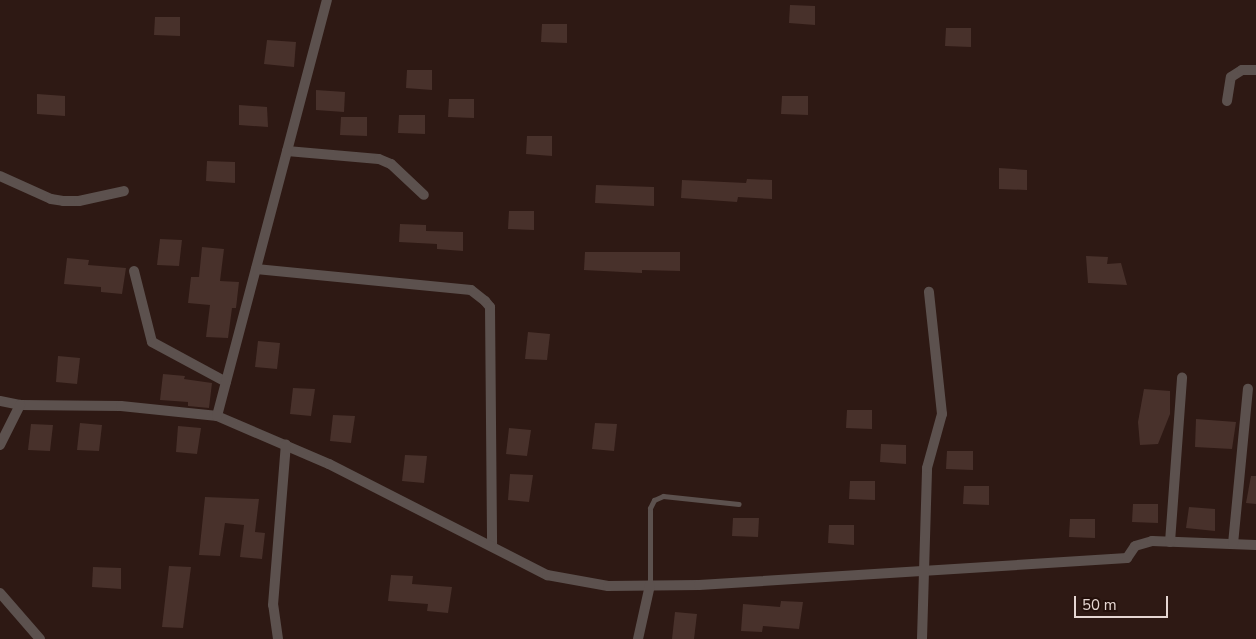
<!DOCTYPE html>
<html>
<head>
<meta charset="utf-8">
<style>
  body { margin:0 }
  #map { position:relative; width:1256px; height:639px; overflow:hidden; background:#2e1914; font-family:"Nunito Sans",sans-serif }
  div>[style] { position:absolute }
  .building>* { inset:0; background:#48312b }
  .service>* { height:5px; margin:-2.5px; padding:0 2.5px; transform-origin:2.5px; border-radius:2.5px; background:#5c514e }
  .minor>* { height:10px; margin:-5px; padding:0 5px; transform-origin:5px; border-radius:5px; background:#5c514e }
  span { translate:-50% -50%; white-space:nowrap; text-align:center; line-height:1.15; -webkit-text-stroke:4px #24100b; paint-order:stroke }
  .scale { position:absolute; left:1074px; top:596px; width:94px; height:22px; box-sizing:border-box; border:2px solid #e5d6d2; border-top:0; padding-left:6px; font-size:15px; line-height:18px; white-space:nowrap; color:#e5d6d2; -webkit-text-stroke:4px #24100b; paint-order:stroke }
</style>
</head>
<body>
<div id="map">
  <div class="building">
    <i style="clip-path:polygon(790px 5px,815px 6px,815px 25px,789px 23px)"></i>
    <i style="clip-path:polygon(155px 17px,180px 17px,180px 36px,154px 35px)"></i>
    <i style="clip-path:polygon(542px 24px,567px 24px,567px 43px,541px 42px)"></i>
    <i style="clip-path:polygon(946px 28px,971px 28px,971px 47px,945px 46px)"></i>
    <i style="clip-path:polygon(267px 40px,296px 42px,294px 67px,264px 64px)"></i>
    <i style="clip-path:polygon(407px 70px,432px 70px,432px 90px,406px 88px)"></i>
    <i style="clip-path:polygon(316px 90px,345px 92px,344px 112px,316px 110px)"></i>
    <i style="clip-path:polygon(37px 94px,65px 96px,65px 116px,37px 114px)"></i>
    <i style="clip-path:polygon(782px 96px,808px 96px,808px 115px,781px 114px)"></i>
    <i style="clip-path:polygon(449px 99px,474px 99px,474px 118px,448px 117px)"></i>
    <i style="clip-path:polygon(239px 105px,267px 107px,268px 127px,239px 125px)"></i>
    <i style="clip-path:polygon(399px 115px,425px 115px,425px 134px,398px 133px)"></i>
    <i style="clip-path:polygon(341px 117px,367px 117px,367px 136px,340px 135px)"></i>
    <i style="clip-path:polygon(527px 136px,552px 136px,552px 156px,526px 154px)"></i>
    <i style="clip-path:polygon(207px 161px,235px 162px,235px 183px,206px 181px)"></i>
    <i style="clip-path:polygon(999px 168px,1027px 170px,1027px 190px,999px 189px)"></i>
    <i style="clip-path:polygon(747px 179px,772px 180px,772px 199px,738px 197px,737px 202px,681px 198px,682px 180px,746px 183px)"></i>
    <i style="clip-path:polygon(596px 185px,654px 187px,654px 206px,595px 203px)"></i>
    <i style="clip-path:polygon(509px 211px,534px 211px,534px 230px,508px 229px)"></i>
    <i style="clip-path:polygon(400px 224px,426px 225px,426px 231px,463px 232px,463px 251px,437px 249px,437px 244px,399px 242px)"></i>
    <i style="clip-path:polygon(160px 239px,182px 240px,179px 266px,157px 265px)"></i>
    <i style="clip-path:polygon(202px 247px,224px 249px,220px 281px,239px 282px,236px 308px,232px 308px,228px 338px,206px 337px,210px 305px,188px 303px,191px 277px,199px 277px)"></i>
    <i style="clip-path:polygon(585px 252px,680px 252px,680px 271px,642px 270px,642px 273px,584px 270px)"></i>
    <i style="clip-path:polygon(1086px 256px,1108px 257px,1107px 264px,1121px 263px,1127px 285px,1088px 283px)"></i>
    <i style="clip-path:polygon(67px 258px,89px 260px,88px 265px,126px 268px,122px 294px,101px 292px,101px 287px,64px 284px)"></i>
    <i style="clip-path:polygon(528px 332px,550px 334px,547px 360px,525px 359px)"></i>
    <i style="clip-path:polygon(258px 341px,280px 343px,277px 369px,255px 367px)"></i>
    <i style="clip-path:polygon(58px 356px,80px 358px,77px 384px,56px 382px)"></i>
    <i style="clip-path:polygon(163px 374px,185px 376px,184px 379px,212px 383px,209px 408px,188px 406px,188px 402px,160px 400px)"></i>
    <i style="clip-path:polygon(293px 388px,315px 389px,311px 416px,290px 414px)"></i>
    <i style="clip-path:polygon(1144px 389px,1170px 391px,1170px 414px,1158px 444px,1140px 445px,1138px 422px)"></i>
    <i style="clip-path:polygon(847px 410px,872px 410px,872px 429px,846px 428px)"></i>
    <i style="clip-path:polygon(333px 415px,355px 416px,351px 443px,330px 441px)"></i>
    <i style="clip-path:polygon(1196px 419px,1236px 422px,1232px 449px,1195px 447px)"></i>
    <i style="clip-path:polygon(80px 423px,102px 425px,99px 451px,77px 450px)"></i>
    <i style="clip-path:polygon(595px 423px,617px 424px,614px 451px,592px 449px)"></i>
    <i style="clip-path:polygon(31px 424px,53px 425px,50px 451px,28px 450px)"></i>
    <i style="clip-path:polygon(178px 426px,201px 428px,197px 454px,176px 452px)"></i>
    <i style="clip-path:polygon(509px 428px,531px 430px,527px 456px,506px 454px)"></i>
    <i style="clip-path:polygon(881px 444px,906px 445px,906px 464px,880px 462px)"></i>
    <i style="clip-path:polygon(947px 451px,973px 451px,973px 470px,946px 469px)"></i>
    <i style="clip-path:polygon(405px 455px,427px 456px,424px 483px,402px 481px)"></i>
    <i style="clip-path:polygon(510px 474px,533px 475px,529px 502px,508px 500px)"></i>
    <i style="clip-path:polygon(1251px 476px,1256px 476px,1256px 504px,1246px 503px)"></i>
    <i style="clip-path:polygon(850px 481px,875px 481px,875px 500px,849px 499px)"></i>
    <i style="clip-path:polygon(964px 486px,989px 486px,989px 505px,963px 504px)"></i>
    <i style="clip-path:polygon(205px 497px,259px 499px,255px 532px,265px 533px,262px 559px,240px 557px,244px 525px,225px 523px,220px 556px,199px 555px)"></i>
    <i style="clip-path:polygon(1133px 504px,1158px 504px,1158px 523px,1132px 522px)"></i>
    <i style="clip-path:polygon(1189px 507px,1215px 509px,1215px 531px,1186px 528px)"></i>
    <i style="clip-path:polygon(733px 518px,759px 518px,758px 537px,732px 536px)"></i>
    <i style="clip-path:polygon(1070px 519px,1095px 519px,1095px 538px,1069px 537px)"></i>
    <i style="clip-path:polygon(829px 525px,854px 525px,854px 545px,828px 543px)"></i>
    <i style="clip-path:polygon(169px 566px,191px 567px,183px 628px,162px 627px)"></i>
    <i style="clip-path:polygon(93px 567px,121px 568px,121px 589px,92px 587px)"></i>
    <i style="clip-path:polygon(391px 575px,413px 576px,412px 584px,452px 587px,448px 613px,427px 611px,428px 604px,388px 601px)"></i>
    <i style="clip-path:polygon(781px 601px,803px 602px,799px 629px,763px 626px,762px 632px,741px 631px,743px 604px,780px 607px)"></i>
    <i style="clip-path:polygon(675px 612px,697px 614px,694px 639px,672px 639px)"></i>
  </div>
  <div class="service">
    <i style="left:650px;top:585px;width:77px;rotate:-90deg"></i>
    <i style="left:650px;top:508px;width:9px;rotate:-63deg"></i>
    <i style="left:654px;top:500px;width:10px;rotate:-24deg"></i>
    <i style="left:663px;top:496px;width:76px;rotate:6deg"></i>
  </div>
  <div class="minor">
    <i style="left:1227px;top:101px;width:24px;rotate:-81deg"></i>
    <i style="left:1231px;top:77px;width:13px;rotate:-32deg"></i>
    <i style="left:1242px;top:70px;width:14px"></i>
    <i style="left:287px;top:151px;width:92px;rotate:5deg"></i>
    <i style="left:379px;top:159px;width:13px;rotate:23deg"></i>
    <i style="left:391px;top:164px;width:45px;rotate:43.2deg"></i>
    <i style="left:0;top:176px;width:56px;rotate:24.3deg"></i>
    <i style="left:51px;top:199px;width:12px;rotate:9deg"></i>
    <i style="left:63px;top:201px;width:16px"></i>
    <i style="left:79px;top:201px;width:46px;rotate:-12.5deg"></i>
    <i style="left:256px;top:269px;width:216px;rotate:5.6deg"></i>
    <i style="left:471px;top:290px;width:18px;rotate:38deg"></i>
    <i style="left:485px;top:301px;width:8px;rotate:50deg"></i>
    <i style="left:490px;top:307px;width:239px;rotate:89.5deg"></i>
    <i style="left:134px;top:271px;width:73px;rotate:75.8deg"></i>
    <i style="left:152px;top:342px;width:84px;rotate:28.4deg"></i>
    <i style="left:0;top:401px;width:20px;rotate:11deg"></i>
    <i style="left:20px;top:405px;width:101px;rotate:0.6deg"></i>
    <i style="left:121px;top:406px;width:97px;rotate:5.9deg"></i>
    <i style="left:217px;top:416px;width:122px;rotate:23.2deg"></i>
    <i style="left:329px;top:464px;width:245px;rotate:27deg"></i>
    <i style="left:547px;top:575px;width:62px;rotate:10.2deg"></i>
    <i style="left:608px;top:586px;width:91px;rotate:-0.6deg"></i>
    <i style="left:699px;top:585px;width:429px;rotate:-3.6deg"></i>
    <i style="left:1127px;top:558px;width:14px;rotate:-56deg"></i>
    <i style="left:1135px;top:546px;width:18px;rotate:-16deg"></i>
    <i style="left:1152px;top:541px;width:104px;rotate:2.2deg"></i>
    <i style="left:217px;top:416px;width:430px;rotate:-75.2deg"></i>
    <i style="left:0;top:445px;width:45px;rotate:-63.4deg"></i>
    <i style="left:1170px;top:542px;width:165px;rotate:-85.8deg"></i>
    <i style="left:1233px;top:544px;width:156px;rotate:-84.5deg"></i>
    <i style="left:0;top:593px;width:61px;rotate:49deg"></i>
    <i style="left:278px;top:639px;width:34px;rotate:-98deg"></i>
    <i style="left:273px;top:605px;width:161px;rotate:-85.4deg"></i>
    <i style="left:638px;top:639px;width:55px;rotate:-77.5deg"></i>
    <i style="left:922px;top:639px;width:171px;rotate:-88.3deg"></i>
    <i style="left:927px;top:468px;width:56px;rotate:-74.5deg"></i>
    <i style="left:942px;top:414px;width:123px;rotate:-96.1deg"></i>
  </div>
  <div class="scale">50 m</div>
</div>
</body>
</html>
